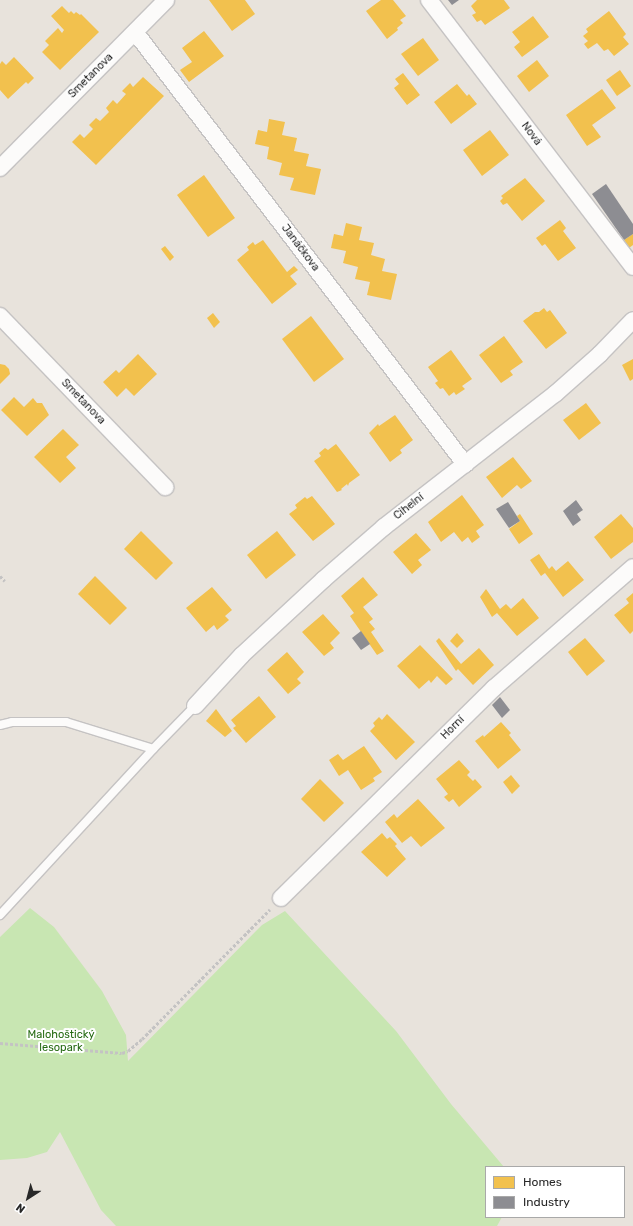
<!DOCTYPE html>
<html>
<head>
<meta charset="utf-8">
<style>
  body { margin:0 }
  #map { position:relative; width:633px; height:1226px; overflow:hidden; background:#e8e3dc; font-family:Rubik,sans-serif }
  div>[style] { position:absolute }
  .green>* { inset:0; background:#c8e6b2 }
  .homes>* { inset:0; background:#f2c14e }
  .industry>* { inset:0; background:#8d8d92 }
  .path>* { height:2.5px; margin-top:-1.25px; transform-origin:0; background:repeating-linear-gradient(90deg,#c4c3c3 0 3px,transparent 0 5px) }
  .roads { filter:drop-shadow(1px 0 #c5c3c3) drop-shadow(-1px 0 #c5c3c3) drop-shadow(0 1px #c5c3c3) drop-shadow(0 -1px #c5c3c3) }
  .service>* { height:8px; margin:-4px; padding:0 4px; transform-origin:4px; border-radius:4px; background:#fcfbfa }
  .minor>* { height:16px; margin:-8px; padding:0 8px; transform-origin:8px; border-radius:8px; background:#fcfbfa }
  span { translate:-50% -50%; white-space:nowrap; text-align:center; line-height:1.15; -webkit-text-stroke:4px #fff; paint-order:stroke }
  .street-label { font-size:11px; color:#282828 }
  .park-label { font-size:11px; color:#266a13 }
  .legend { position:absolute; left:485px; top:1166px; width:140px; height:52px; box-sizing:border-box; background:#fff; border:1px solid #a9a9a9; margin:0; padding:5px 7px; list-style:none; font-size:12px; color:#282828 }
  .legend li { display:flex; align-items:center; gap:8px; height:20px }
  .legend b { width:20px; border:1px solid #a9a9a9 }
  .north { position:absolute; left:8px; top:1178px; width:40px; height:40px; -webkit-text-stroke:3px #fff; paint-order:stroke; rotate:216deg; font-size:11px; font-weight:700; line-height:16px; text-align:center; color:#282828 }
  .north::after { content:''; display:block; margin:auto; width:14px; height:18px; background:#282828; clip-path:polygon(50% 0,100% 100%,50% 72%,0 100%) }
</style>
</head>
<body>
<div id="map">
  <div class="green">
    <i style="clip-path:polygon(30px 908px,54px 927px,102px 991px,126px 1035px,128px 1061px,262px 925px,285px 911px,396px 1031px,451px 1104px,504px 1167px,486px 1167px,486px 1217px,502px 1217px,497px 1226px,116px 1226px,101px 1210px,60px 1132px,47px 1152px,27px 1158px,0 1160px,0 937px)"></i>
  </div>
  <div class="homes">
    <i style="clip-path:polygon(209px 0,245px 0,255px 14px,232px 31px)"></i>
    <i style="clip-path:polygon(381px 0,393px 0,406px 16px,400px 20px,403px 23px,397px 28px,398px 30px,387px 39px,366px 11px)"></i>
    <i style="clip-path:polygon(477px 0,504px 0,510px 8px,485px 25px,481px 20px,477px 22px,472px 15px,476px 13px,471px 6px)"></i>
    <i style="clip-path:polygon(62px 6px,69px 13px,71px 11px,74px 14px,76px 12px,80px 15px,81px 14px,99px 32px,60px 70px,42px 52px,49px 45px,45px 41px,58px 28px,62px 33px,64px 30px,51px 16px)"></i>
    <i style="clip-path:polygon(609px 11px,626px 34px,623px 37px,629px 44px,614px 56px,608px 49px,604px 51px,597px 43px,588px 49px,584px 44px,588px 41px,583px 36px,588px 32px,586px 29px)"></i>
    <i style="clip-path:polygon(533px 16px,549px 37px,522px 57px,514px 47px,520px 42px,512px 32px)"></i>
    <i style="clip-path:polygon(204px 31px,224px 56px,189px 82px,180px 70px,192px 62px,182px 48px)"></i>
    <i style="clip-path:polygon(423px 38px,439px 60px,418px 76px,401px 54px)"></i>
    <i style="clip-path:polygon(14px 57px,34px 78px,28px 84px,26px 82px,8px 99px,0 90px,0 64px,2px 61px,6px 65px)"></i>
    <i style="clip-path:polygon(537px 60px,549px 76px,529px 92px,517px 76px)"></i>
    <i style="clip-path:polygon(620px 70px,631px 86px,617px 96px,606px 80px)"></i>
    <i style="clip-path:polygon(403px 73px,420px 95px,407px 105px,394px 88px,399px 84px,395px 79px)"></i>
    <i style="clip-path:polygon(143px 77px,164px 96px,96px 165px,72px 142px,80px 134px,84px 138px,93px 129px,89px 125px,96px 118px,100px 121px,109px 112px,106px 108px,113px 100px,117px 104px,126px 94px,122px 91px,130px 83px,133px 87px)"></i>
    <i style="clip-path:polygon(457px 84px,467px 96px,469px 94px,477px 104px,451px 124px,434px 102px)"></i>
    <i style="clip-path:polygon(602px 89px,616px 108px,592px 125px,601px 137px,587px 146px,566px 115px)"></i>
    <i style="clip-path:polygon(269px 119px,285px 122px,282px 135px,297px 138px,294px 151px,309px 154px,306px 166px,321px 169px,315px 195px,290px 190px,294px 178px,279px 175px,282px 163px,267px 159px,269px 147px,255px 144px,258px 130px,267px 132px)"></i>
    <i style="clip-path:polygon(490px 130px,509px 155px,482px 176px,463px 150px)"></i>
    <i style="clip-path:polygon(204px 175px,235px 218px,208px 237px,177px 195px)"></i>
    <i style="clip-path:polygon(525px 178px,545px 201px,522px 221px,507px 203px,503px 205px,500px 201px,503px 198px,501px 196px)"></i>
    <i style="clip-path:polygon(560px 220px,566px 228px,563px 231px,576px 248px,558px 261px,545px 244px,542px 246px,536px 238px)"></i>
    <i style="clip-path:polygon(346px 223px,362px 227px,359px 240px,374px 243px,371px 255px,385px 259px,382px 271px,397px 274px,391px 300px,367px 295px,370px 282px,355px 279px,358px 267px,343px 263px,346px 251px,331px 248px,334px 234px,343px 236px)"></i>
    <i style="clip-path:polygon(633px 234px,633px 245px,629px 248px,624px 240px)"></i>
    <i style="clip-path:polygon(263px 240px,287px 272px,294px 266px,298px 270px,290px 276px,297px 284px,272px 304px,237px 260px,249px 250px,247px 247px,253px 242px,255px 245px)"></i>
    <i style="clip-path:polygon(165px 246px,174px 257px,170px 261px,161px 249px)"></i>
    <i style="clip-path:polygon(544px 308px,547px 312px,550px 310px,567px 333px,546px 349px,523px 321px,535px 312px,539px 312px)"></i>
    <i style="clip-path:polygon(213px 313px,220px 322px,214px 328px,207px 318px)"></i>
    <i style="clip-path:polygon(311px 316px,344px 359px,314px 382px,282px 339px)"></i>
    <i style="clip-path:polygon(504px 336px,523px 362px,510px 371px,513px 375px,501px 383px,479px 355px)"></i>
    <i style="clip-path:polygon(451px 350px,472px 379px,462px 386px,465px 389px,456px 395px,454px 392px,449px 396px,443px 388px,440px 389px,435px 383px,438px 381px,428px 367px)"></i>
    <i style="clip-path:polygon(138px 354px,157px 374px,134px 396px,126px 388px,117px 397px,103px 382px,116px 370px,119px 373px)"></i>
    <i style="clip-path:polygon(633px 359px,633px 379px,630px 381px,622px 365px)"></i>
    <i style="clip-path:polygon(0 364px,5px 365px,9px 369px,10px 374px,0 384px)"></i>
    <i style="clip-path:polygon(14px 397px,24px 407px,33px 398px,37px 403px,42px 403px,49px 415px,27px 436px,1px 410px)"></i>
    <i style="clip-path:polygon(586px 403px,601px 423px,579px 440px,563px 420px)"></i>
    <i style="clip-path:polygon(395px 415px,413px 440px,400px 450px,402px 453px,390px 462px,369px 433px,378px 424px,379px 426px)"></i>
    <i style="clip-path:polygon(63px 429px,79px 445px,66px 457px,76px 468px,60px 483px,34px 457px)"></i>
    <i style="clip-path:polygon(336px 444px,360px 475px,349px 483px,348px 486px,347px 484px,341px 489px,342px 490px,337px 492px,314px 461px,321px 456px,319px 453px,325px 448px,328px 450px)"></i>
    <i style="clip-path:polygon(513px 457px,532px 481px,521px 489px,517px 485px,502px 498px,486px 477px)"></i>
    <i style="clip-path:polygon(462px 495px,484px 525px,476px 531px,480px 537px,472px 543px,468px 537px,462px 542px,454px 532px,441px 542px,428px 522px)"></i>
    <i style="clip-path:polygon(312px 496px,335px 524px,313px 541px,289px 514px,297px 508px,295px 505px,305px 497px,307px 499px)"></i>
    <i style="clip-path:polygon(520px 514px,533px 534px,519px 544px,509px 529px,520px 521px,517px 516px)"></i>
    <i style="clip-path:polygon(621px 514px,633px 528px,633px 542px,611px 559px,594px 537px)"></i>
    <i style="clip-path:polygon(141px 531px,173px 563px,156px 580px,124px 549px)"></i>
    <i style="clip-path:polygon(277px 531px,296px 555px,266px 579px,247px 555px)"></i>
    <i style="clip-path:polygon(416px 533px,431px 550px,418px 560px,422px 565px,412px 574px,393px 552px)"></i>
    <i style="clip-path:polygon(539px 554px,549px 569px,552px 566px,556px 571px,568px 561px,584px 580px,563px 597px,545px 573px,541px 576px,530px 560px)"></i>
    <i style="clip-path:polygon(95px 576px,127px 608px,110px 625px,78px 594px)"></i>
    <i style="clip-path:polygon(363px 577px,378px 595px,363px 607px,373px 619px,369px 622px,375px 629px,371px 632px,384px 651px,377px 655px,350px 616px,354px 613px,341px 596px)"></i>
    <i style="clip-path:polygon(212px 587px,232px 610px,225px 616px,229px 620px,217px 630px,214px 625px,206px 632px,186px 608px)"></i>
    <i style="clip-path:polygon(486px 589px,500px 609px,506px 604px,511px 609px,523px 598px,539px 618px,517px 636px,497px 613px,492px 617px,480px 597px)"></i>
    <i style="clip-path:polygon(633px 593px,633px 631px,630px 634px,614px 615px,629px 603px,626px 599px)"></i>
    <i style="clip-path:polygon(323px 614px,340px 633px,330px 643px,334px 648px,324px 656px,302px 632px)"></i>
    <i style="clip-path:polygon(457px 633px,464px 641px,457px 648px,450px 641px)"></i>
    <i style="clip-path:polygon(439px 638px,461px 664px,479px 648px,494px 665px,473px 685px,458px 669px,456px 671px,436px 641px)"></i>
    <i style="clip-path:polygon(585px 638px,605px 661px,587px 676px,568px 652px)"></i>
    <i style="clip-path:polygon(420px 645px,453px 679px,446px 685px,437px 676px,431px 683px,429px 680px,419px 689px,397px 666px)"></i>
    <i style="clip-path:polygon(287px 652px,304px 672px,297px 679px,301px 683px,288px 694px,267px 670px)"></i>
    <i style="clip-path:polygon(259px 696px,276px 717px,246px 743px,233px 728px,236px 726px,231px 720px)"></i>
    <i style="clip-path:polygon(216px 709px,232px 731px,225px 737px,206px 721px)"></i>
    <i style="clip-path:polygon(387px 714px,415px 742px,396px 760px,370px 731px,375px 726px,373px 723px,379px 717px,382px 720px)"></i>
    <i style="clip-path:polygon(501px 722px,511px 733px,509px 735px,521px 750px,498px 769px,475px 741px,483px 735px,484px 737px)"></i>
    <i style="clip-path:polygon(364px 746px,382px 772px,373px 778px,375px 781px,361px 790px,348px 770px,339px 776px,329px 760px,338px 754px,343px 760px)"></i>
    <i style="clip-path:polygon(459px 760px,470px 772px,467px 775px,473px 781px,475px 779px,482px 787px,459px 807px,453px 799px,449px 802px,444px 797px,448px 794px,436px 779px)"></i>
    <i style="clip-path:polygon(511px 775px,520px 786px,512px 794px,503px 782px)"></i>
    <i style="clip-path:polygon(320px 779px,344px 803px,324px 822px,301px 799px)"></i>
    <i style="clip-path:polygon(418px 799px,445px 828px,421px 847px,411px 836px,402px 843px,385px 822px,394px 814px,397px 818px)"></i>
    <i style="clip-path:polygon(382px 833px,387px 839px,390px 837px,397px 844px,395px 846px,406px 859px,387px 877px,361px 852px)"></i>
  </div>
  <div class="industry">
    <i style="clip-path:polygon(448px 0,459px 0,452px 5px)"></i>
    <i style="clip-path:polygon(606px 184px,633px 224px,633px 234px,624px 240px,592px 194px)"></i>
    <i style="clip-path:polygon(576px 500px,583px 510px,577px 514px,581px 520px,573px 526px,563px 511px)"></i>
    <i style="clip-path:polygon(508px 502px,520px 521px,509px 528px,496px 509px)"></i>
    <i style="clip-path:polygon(361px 631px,370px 644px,361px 650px,352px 638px)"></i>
    <i style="clip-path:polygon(500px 697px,510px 710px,502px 718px,492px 705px)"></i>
  </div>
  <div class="path">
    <i style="left:0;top:576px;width:7px;rotate:45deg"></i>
    <i style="left:0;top:1043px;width:122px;rotate:4.7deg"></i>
    <i style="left:122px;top:1053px;width:6px;rotate:-18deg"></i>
    <i style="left:128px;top:1051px;width:18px;rotate:-41deg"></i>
    <i style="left:142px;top:1039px;width:182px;rotate:-45.4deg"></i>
  </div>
  <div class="roads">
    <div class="service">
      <i style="left:0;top:725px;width:12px;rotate:-14deg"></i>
      <i style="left:12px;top:722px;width:54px"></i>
      <i style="left:66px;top:722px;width:91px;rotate:17.2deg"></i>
      <i style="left:0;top:915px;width:226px;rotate:-47.3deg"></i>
      <i style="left:153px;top:749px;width:60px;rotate:-45.7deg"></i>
    </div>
    <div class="minor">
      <i style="left:429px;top:0;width:336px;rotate:52.6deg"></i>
      <i style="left:135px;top:32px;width:544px;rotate:52.62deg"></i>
      <i style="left:0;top:168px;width:236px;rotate:-45.3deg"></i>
      <i style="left:0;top:316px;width:238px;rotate:46deg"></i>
      <i style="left:195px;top:706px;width:69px;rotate:-47.3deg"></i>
      <i style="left:242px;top:655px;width:112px;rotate:-42.8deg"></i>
      <i style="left:324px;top:579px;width:79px;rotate:-40.9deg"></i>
      <i style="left:384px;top:527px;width:217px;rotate:-37.9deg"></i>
      <i style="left:555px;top:394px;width:60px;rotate:-41.6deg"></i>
      <i style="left:600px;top:354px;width:47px;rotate:-45.9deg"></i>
      <i style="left:281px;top:898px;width:299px;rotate:-44.6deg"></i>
      <i style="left:494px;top:688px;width:184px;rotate:-41deg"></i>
    </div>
  </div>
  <div class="street-label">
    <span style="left:91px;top:76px;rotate:-45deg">Smetanova</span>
    <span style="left:531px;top:134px;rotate:53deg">Nová</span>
    <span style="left:300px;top:248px;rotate:53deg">Janáčkova</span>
    <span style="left:83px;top:402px;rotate:46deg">Smetanova</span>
    <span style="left:409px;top:507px;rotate:-38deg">Cihelní</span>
    <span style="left:453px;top:728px;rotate:-45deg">Horní</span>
  </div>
  <div class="park-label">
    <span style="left:61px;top:1042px">Malohoštický<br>lesopark</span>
  </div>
  <ul class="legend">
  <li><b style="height:11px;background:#f2c14e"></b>Homes</li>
  <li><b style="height:11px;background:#8d8d92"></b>Industry</li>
  </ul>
  <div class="north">N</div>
</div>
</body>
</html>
